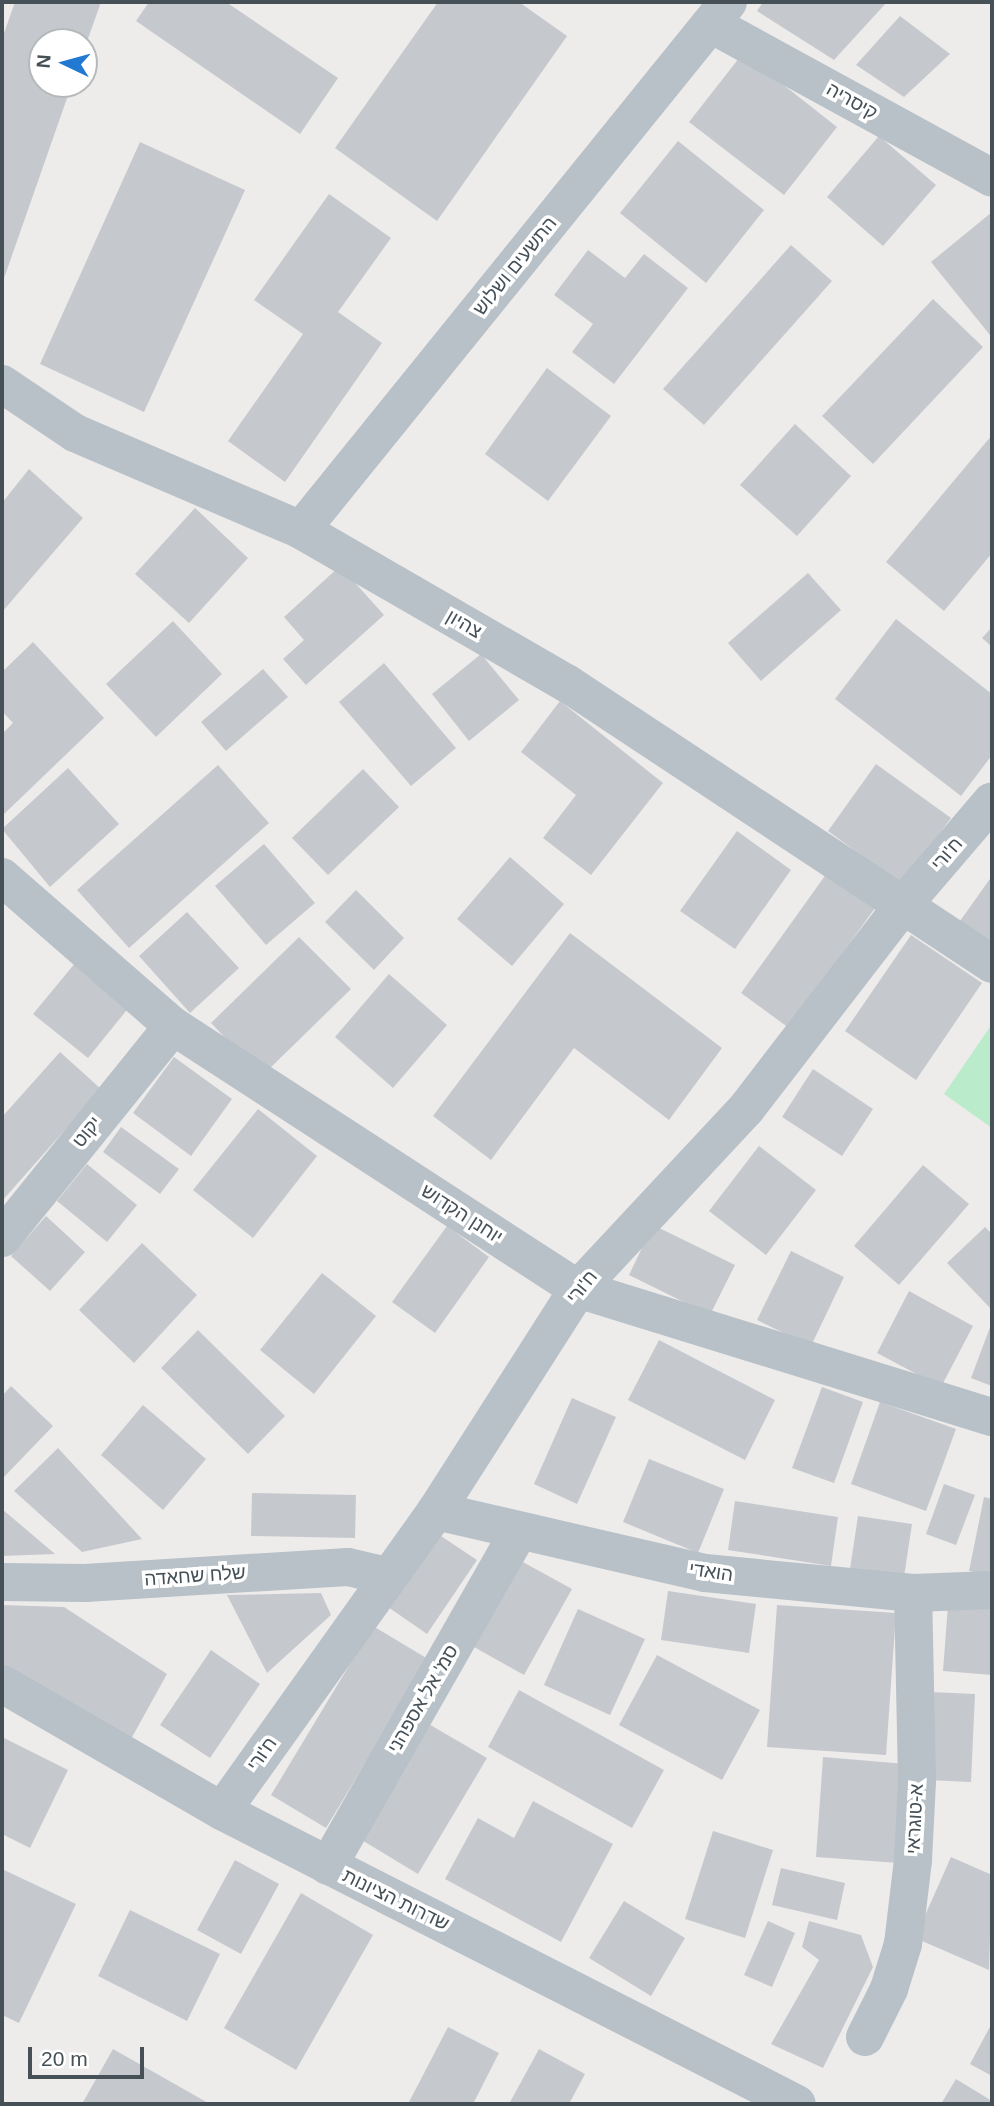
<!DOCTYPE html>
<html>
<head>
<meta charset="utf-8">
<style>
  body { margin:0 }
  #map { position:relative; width:994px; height:2106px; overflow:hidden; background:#eeebeb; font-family:Arial,"Noto Sans Hebrew",sans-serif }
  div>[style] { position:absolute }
  .green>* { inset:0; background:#baebca }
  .building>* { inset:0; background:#c5c9ce }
  .minor>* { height:38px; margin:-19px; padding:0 19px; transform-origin:19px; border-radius:19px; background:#b7c1c7 }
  span { translate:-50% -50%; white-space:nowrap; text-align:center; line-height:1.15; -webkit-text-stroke:7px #fff; paint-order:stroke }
  .street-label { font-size:19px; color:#455057 }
  .frame { position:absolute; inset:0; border:4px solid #455057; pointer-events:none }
  .north { position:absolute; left:28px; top:28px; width:70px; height:70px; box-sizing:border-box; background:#fff; border:2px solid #b5b9bc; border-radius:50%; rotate:275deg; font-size:19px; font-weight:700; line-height:28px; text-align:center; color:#455057 }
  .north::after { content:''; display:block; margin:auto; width:24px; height:32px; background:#2179d2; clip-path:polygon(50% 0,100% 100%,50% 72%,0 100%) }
  .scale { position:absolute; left:28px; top:2047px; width:116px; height:32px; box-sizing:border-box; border:4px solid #455057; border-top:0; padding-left:9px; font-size:21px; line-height:24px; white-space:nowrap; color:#455057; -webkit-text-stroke:5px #fff; paint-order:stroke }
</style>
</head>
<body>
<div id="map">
  <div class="green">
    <i style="clip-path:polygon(992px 1024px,992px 1128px,944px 1094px)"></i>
  </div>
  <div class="building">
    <i style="clip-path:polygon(15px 2px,101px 2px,84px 50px,84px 42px,42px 42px,42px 84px,72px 84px,2px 284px,2px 39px)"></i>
    <i style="clip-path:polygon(149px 2px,226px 2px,338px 78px,300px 134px,136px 21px)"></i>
    <i style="clip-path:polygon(438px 2px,519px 2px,567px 36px,437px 221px,335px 148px)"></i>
    <i style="clip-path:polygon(763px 2px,887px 2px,834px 60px,757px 11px)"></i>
    <i style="clip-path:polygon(900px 16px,950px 54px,904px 97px,856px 65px)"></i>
    <i style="clip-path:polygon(743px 53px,837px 127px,784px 195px,689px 122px)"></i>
    <i style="clip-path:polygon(879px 136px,936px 185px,883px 246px,827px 197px)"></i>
    <i style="clip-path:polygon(678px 141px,764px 210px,706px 283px,620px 213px)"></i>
    <i style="clip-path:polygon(140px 142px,245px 190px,144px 412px,40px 364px)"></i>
    <i style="clip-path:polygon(329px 194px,391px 238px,338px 312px,382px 343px,285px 482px,228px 441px,303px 334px,254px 300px)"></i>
    <i style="clip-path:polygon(992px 212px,992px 332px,990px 335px,931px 262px)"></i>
    <i style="clip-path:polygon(791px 245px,832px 281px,704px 425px,663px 389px)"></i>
    <i style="clip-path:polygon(588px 250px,625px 278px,644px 254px,688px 288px,614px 384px,572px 352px,593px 324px,554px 295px)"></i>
    <i style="clip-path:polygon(933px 299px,983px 347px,873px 464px,822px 416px)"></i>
    <i style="clip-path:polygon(547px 368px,611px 416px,548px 501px,485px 454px)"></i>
    <i style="clip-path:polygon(795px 424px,851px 476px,797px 536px,740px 485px)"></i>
    <i style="clip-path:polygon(992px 435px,992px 553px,944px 611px,886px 562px)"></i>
    <i style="clip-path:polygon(29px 469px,83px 518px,2px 612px,2px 503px)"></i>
    <i style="clip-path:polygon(195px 508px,248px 558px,189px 623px,135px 574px)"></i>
    <i style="clip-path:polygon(340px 566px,384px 615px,306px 685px,283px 659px,304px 640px,284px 617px)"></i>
    <i style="clip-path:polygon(808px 573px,841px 610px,761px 681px,728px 643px)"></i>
    <i style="clip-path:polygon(896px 619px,992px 694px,992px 755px,961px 796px,835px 699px)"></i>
    <i style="clip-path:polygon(173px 621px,222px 674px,156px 737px,106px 684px)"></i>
    <i style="clip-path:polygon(992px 627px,992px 647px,982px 638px)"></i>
    <i style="clip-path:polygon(33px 642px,104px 718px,2px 816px,2px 734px,13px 723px,2px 711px,2px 672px)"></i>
    <i style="clip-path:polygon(481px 654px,519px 700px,469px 741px,432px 694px)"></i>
    <i style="clip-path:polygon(384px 663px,456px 748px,411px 786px,339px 702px)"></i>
    <i style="clip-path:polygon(263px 669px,288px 697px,226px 751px,201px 722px)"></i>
    <i style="clip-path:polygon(560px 701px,663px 783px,591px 875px,543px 838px,576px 795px,521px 752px)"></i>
    <i style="clip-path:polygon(876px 764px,951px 818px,902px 885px,828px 831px)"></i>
    <i style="clip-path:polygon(218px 765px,269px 823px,129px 948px,77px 890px)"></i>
    <i style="clip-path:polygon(68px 768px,119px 824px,50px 887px,2px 829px)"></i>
    <i style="clip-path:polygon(363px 769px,399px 807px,328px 875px,292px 838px)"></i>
    <i style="clip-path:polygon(737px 831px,791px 870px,735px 949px,680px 911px)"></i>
    <i style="clip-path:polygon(264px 844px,315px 903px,266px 945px,215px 886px)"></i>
    <i style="clip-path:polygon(510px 857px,564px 904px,512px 966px,457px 919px)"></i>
    <i style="clip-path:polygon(827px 873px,875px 908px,789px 1028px,741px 993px)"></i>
    <i style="clip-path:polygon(992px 876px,992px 945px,960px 921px)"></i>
    <i style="clip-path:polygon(356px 890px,404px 938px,374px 970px,325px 922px)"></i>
    <i style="clip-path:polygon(187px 912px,239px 968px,190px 1013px,139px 956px)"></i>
    <i style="clip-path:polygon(570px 933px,722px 1048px,669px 1120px,574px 1048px,491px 1160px,433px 1116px)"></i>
    <i style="clip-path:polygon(911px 935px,982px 983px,916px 1080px,845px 1031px)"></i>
    <i style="clip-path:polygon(299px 937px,351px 989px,262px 1076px,211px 1023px)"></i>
    <i style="clip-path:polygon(76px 962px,130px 1006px,88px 1058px,33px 1014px)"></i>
    <i style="clip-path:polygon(389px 974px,447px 1025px,393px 1088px,335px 1037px)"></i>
    <i style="clip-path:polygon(60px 1052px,101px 1089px,2px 1201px,2px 1117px)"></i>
    <i style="clip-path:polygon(174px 1057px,232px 1099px,191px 1156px,133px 1113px)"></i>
    <i style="clip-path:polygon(813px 1069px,873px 1109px,842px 1156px,782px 1117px)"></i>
    <i style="clip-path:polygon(258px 1109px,317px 1156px,253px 1238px,193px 1190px)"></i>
    <i style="clip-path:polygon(121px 1127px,179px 1169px,160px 1194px,103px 1152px)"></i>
    <i style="clip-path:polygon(759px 1146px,816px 1190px,766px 1255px,709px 1211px)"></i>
    <i style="clip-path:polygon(87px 1164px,137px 1205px,107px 1242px,57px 1201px)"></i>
    <i style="clip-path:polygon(923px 1165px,969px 1204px,899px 1285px,854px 1246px)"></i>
    <i style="clip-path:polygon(46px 1216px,85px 1252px,50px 1291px,11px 1256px)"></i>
    <i style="clip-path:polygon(653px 1225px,735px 1265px,710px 1315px,629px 1275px)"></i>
    <i style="clip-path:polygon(447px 1226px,489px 1257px,435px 1333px,392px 1302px)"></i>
    <i style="clip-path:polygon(985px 1227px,992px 1234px,992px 1310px,947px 1263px)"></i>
    <i style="clip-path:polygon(142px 1243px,197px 1295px,134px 1363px,79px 1310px)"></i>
    <i style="clip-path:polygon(791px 1251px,844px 1277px,811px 1346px,757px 1320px)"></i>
    <i style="clip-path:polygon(322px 1273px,376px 1316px,314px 1394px,260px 1350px)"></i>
    <i style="clip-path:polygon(909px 1291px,973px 1326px,941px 1387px,877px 1353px)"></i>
    <i style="clip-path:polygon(992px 1322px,992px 1386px,971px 1378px)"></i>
    <i style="clip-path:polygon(198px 1330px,285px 1416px,248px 1454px,161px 1368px)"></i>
    <i style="clip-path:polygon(659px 1340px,775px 1400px,745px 1460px,628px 1400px)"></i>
    <i style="clip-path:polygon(11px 1386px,53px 1426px,4px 1477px,2px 1396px)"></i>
    <i style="clip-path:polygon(822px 1387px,863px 1402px,834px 1483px,792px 1468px)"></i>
    <i style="clip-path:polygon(572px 1398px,616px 1417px,577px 1504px,534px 1484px)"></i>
    <i style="clip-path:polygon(880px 1402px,956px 1429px,926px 1511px,851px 1484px)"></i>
    <i style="clip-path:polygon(143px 1405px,206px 1459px,163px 1510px,101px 1455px)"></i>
    <i style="clip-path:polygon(58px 1448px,142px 1539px,82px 1552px,14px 1491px)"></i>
    <i style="clip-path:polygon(649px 1459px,724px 1489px,698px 1553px,623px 1522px)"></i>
    <i style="clip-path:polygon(944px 1484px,975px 1495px,956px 1545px,926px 1534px)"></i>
    <i style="clip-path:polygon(252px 1493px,356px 1495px,355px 1538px,251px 1536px)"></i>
    <i style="clip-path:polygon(984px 1497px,992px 1499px,992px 1576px,969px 1571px)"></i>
    <i style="clip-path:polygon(735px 1501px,838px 1517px,831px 1566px,728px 1550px)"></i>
    <i style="clip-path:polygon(2px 1509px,55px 1554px,2px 1556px)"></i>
    <i style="clip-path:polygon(858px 1516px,912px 1524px,904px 1577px,850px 1569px)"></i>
    <i style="clip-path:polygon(438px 1534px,477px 1560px,427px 1634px,388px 1607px)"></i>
    <i style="clip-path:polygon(521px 1561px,572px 1589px,524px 1675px,474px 1647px)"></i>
    <i style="clip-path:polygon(668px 1591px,756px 1604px,749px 1653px,661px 1640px)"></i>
    <i style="clip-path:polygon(321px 1593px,331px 1615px,267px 1673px,227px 1595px)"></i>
    <i style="clip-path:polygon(2px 1605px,64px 1607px,167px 1674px,131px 1739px,2px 1664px)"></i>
    <i style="clip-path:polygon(777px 1605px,896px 1613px,886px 1755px,767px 1747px)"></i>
    <i style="clip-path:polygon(948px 1605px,992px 1609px,992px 1675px,943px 1671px)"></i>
    <i style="clip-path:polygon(578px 1609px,645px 1639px,610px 1715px,544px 1685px)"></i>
    <i style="clip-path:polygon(373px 1626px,428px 1659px,326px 1828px,271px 1795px)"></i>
    <i style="clip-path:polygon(211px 1650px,260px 1684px,210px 1758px,160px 1725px)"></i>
    <i style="clip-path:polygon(657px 1655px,760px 1710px,722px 1780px,619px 1725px)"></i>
    <i style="clip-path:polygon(519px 1690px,664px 1770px,632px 1828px,488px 1747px)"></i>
    <i style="clip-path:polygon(930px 1692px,975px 1694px,971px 1782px,927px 1780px)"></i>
    <i style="clip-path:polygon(427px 1723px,487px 1758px,418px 1874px,360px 1839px)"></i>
    <i style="clip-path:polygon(2px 1737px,68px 1770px,30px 1848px,2px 1834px)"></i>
    <i style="clip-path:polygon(823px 1757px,906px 1764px,898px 1863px,816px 1857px)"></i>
    <i style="clip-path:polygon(533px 1801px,613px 1844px,561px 1942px,445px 1879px,478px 1818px,514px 1838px)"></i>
    <i style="clip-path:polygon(713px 1831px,773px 1850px,745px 1938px,685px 1919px)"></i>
    <i style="clip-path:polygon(951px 1857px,992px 1875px,989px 1970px,915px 1938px)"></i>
    <i style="clip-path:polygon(235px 1860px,279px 1884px,241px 1954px,197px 1930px)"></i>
    <i style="clip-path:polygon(781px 1868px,845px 1883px,837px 1920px,772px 1905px)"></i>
    <i style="clip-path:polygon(2px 1869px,76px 1904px,19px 2023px,2px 2015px)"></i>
    <i style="clip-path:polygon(301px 1893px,373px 1935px,296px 2070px,224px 2028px)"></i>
    <i style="clip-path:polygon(624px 1901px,685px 1938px,651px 1996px,589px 1958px)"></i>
    <i style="clip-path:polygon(130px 1910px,220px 1954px,187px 2021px,98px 1976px)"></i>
    <i style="clip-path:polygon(768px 1921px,795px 1933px,772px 1987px,744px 1975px)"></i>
    <i style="clip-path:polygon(809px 1921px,861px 1935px,873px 1967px,823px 2068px,771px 2044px,819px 1960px,802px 1947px)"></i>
    <i style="clip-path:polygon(992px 2023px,992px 2076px,970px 2064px)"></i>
    <i style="clip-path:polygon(448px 2027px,499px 2053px,473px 2104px,408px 2104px)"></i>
    <i style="clip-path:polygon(113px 2049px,210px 2104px,82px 2104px)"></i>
    <i style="clip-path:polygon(539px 2049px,585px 2074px,569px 2104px,509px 2104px)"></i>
    <i style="clip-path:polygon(956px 2079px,992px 2101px,992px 2104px,941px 2104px)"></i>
  </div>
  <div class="minor">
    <i style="left:711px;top:24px;width:320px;rotate:28.7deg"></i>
    <i style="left:2px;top:384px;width:88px;rotate:33.9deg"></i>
    <i style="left:75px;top:433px;width:246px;rotate:23.2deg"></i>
    <i style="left:301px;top:530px;width:308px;rotate:30deg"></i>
    <i style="left:568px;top:684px;width:508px;rotate:33.44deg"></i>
    <i style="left:301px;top:530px;width:679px;rotate:-51.04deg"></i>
    <i style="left:2px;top:877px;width:227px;rotate:41.1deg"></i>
    <i style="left:173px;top:1026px;width:483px;rotate:33deg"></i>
    <i style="left:578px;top:1289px;width:433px;rotate:17.2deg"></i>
    <i style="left:2px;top:1238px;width:272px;rotate:-51.1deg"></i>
    <i style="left:436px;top:1511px;width:276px;rotate:13deg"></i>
    <i style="left:705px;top:1573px;width:209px;rotate:5.5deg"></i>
    <i style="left:913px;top:1593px;width:79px;rotate:-2.2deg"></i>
    <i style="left:2px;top:1582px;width:83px;rotate:0.7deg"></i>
    <i style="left:85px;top:1583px;width:263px;rotate:-3.5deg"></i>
    <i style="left:348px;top:1567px;width:40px;rotate:13deg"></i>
    <i style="left:2px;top:1684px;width:254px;rotate:30deg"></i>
    <i style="left:222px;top:1811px;width:645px;rotate:27deg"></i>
    <i style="left:222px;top:1811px;width:369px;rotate:-54.5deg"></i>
    <i style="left:436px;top:1511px;width:264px;rotate:-57.4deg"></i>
    <i style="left:578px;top:1289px;width:246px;rotate:-47deg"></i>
    <i style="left:746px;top:1109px;width:259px;rotate:-52.4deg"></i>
    <i style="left:904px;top:904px;width:135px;rotate:-49.5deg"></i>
    <i style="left:328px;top:1866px;width:383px;rotate:-60.3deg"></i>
    <i style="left:865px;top:2037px;width:54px;rotate:-63.4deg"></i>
    <i style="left:889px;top:1989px;width:47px;rotate:-72.7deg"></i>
    <i style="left:903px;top:1944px;width:85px;rotate:-83.2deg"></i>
    <i style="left:913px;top:1860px;width:79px;rotate:-87.1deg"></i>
    <i style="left:917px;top:1781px;width:188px;rotate:-91.2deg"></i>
  </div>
  <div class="street-label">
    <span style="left:852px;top:101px;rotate:29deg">קיסריה</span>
    <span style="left:515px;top:266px;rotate:-51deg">התשעים ושלוש</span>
    <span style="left:464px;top:624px;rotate:30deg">צהיון</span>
    <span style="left:947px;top:854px;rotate:-49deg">ח'ורי</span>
    <span style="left:87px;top:1132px;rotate:-51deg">יקוט</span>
    <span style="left:462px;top:1214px;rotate:33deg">יוחנן הקדוש</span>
    <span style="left:582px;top:1287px;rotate:-51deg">ח'ורי</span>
    <span style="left:711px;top:1572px;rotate:8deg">הואדי</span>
    <span style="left:195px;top:1576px;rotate:-4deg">שלח שחאדה</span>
    <span style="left:423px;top:1699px;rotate:-60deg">סמ' אל אספהני</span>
    <span style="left:262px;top:1754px;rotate:-55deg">ח'ורי</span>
    <span style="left:915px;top:1819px;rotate:-87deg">א-טוגראי</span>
    <span style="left:396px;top:1900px;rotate:26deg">שדרות הציונות</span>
  </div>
  <div class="frame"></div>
  <div class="north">N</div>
  <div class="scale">20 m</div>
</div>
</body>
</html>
